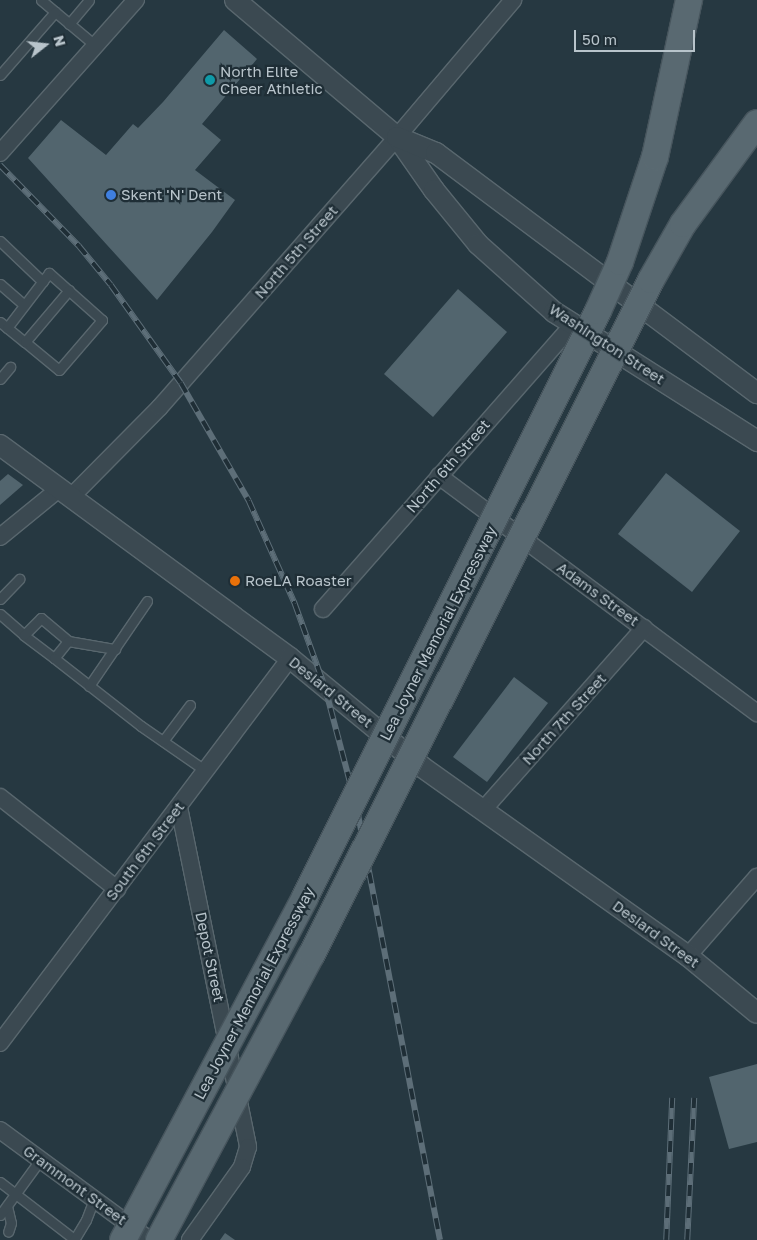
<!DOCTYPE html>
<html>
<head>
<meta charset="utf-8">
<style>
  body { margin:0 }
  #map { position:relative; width:757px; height:1240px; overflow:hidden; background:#263841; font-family:"Golos Text",sans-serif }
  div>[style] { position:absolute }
  .building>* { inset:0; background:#52656e }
  .roads { filter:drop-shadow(1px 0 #59676e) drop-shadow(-1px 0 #59676e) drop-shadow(0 1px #59676e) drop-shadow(0 -1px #59676e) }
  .service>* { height:9px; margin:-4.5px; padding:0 4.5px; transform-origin:4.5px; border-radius:4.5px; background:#3b4951 }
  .minor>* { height:16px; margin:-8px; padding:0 8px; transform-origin:8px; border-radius:8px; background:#3b4951 }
  .tertiary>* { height:20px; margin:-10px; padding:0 10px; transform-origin:10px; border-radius:10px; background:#3b4951 }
  .rail>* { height:5.5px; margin-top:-2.75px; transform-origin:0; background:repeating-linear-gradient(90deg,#1f2e36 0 11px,#5d6e78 0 22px); box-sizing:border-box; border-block:1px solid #5d6e78 }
  .bridges { filter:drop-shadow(1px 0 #47555d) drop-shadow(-1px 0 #47555d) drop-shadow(0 1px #47555d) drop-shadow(0 -1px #47555d) }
  .primary-bridge>* { height:26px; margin:-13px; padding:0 13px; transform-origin:13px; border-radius:13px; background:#596971 }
  .dots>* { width:14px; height:14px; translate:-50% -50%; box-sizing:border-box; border:2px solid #1f2e36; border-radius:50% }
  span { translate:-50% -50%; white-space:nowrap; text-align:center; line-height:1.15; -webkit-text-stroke:4.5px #1f2e36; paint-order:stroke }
  .poi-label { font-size:15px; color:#b8c4cb }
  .left { translate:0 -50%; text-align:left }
  .street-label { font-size:15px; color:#b8c4cb }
  .north { position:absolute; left:20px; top:20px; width:50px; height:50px; -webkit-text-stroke:4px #1f2e36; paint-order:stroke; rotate:74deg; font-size:14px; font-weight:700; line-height:20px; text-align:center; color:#b8c4cb }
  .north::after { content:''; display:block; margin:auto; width:18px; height:22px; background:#b8c4cb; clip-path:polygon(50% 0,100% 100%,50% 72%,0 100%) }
  .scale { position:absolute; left:574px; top:30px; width:121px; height:22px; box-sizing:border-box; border:2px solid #b8c4cb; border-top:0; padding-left:6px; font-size:15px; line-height:18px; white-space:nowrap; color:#b8c4cb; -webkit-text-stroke:4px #1f2e36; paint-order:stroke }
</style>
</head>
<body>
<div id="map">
  <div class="building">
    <i style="clip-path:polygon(224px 30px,257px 59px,202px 124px,221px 140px,195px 170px,235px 200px,212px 232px,157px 300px,28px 158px,61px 120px,106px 155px,133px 124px,138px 128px,163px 102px)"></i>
    <i style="clip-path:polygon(458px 289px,507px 332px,433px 417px,384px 374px)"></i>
    <i style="clip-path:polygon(666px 473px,740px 531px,692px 592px,618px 534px)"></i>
    <i style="clip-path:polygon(8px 474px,23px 485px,0 505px,0 481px)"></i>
    <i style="clip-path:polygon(514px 677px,548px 703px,487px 782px,453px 757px)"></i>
    <i style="clip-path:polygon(757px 1064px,757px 1142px,729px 1149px,709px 1077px)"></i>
    <i style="clip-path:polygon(225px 1233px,235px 1240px,220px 1240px)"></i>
  </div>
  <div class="roads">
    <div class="service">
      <i style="left:41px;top:0;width:72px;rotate:39.9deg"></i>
      <i style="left:69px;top:24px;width:31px;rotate:-50deg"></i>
      <i style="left:0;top:75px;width:84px;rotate:-48.9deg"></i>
      <i style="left:0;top:241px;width:59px;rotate:43.6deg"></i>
      <i style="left:0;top:284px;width:32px;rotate:41deg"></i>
      <i style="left:0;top:322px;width:32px;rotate:39deg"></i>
      <i style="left:25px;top:342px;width:44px;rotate:39.5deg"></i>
      <i style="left:59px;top:370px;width:66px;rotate:-49.3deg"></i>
      <i style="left:102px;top:320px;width:71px;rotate:-138.4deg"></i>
      <i style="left:49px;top:273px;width:69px;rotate:127.4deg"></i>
      <i style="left:25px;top:342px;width:68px;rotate:-49.8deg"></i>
      <i style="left:0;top:379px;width:16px;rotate:-50deg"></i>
      <i style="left:0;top:599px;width:28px;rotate:-46deg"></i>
      <i style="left:0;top:614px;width:32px;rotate:41deg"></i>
      <i style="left:68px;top:641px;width:48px;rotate:9.7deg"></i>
      <i style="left:54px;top:658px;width:38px;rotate:-143deg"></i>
      <i style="left:24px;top:635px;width:24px;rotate:-45deg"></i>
      <i style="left:41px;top:618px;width:35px;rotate:40deg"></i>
      <i style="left:68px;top:641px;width:22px;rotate:129deg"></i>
      <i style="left:54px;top:658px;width:110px;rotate:38deg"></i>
      <i style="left:141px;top:726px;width:79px;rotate:34.7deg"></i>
      <i style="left:89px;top:686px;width:103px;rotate:-55.7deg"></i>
      <i style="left:163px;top:741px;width:45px;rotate:-53.1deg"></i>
      <i style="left:0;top:1182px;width:93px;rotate:37.6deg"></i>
      <i style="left:7px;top:1206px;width:17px;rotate:77deg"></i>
      <i style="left:11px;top:1223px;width:9px;rotate:108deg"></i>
      <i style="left:0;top:1215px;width:68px;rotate:-54deg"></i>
      <i style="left:74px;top:1240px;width:23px;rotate:-59deg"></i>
      <i style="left:86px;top:1220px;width:22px;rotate:-69deg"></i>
    </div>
    <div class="minor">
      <i style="left:0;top:153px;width:205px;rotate:-48.4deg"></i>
      <i style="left:439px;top:476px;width:397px;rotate:36.7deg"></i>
      <i style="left:72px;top:496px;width:125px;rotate:-45.3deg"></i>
      <i style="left:160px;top:407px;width:359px;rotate:-48.7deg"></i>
      <i style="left:397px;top:137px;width:180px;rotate:-49.7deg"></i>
      <i style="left:0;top:537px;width:77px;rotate:-39.2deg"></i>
      <i style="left:323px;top:609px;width:379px;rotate:-48.7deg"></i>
      <i style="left:0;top:797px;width:149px;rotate:38.2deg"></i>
      <i style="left:179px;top:807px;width:347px;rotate:78.5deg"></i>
      <i style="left:248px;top:1147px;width:21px;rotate:107deg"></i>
      <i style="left:242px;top:1167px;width:90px;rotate:125.5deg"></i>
      <i style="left:483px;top:810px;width:243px;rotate:-48.5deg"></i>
      <i style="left:688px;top:956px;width:105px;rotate:-48.9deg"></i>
      <i style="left:0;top:1043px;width:482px;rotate:-53deg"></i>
      <i style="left:0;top:1130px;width:186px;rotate:36.3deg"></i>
    </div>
    <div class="tertiary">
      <i style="left:235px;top:0;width:212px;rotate:40.2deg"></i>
      <i style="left:397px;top:137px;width:65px;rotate:55.1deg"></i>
      <i style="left:434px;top:190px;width:70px;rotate:50.8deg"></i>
      <i style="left:478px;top:244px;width:102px;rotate:41.8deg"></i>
      <i style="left:554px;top:312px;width:241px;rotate:32.4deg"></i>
      <i style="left:397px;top:137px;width:42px;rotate:22.3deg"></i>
      <i style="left:436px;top:153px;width:401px;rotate:36.8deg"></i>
      <i style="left:0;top:445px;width:360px;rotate:36.3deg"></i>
      <i style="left:290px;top:658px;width:171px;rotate:39.5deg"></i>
      <i style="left:422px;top:767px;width:326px;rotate:35.4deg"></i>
      <i style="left:688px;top:956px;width:89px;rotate:39.6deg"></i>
    </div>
  </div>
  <div class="rail">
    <i style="left:0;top:165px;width:113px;rotate:45.7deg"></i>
    <i style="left:79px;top:246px;width:50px;rotate:50.6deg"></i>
    <i style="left:111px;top:285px;width:120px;rotate:54.5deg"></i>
    <i style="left:181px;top:383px;width:136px;rotate:60deg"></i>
    <i style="left:249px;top:501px;width:113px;rotate:65.9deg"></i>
    <i style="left:295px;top:604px;width:88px;rotate:70.1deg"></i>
    <i style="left:325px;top:687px;width:125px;rotate:75.2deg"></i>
    <i style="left:357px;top:808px;width:440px;rotate:79.1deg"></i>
    <i style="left:666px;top:1240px;width:142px;rotate:-87.6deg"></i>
    <i style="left:687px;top:1240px;width:142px;rotate:-87.2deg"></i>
  </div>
  <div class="bridges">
    <div class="primary-bridge">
      <i style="left:123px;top:1240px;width:388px;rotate:-62deg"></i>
      <i style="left:305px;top:897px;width:655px;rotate:-63.43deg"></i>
      <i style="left:598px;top:311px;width:54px;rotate:-65.8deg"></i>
      <i style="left:620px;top:262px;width:111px;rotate:-71.6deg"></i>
      <i style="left:655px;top:157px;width:161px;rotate:-77.8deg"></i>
      <i style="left:159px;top:1240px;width:324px;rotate:-61.9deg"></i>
      <i style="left:312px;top:954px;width:754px;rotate:-63.3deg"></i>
      <i style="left:651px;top:280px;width:64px;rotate:-60.3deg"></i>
      <i style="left:683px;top:224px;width:125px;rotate:-53.8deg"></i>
    </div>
  </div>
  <div class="dots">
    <i style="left:210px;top:80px;background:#0f9aa8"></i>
    <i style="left:111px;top:195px;background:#3f7fe0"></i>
    <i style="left:235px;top:581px;background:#e8710a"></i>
  </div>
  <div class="poi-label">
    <span class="left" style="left:220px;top:80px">North Elite<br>Cheer Athletic</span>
    <span class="left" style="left:121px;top:195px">Skent 'N' Dent</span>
    <span class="left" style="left:245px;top:581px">RoeLA Roaster</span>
  </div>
  <div class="street-label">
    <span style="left:296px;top:252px;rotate:-49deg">North 5th Street</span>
    <span style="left:607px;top:344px;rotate:33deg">Washington Street</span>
    <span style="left:448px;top:466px;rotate:-49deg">North 6th Street</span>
    <span style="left:598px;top:594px;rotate:36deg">Adams Street</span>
    <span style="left:438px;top:633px;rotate:-63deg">Lea Joyner Memorial Expressway</span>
    <span style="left:331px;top:692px;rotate:39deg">Desiard Street</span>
    <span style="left:564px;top:719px;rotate:-48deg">North 7th Street</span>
    <span style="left:145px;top:851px;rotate:-53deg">South 6th Street</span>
    <span style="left:656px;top:934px;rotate:36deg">Desiard Street</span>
    <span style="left:210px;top:957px;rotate:78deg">Depot Street</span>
    <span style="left:254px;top:993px;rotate:-62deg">Lea Joyner Memorial Expressway</span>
    <span style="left:75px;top:1185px;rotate:36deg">Grammont Street</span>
  </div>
  <div class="north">N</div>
  <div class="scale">50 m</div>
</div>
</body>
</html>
